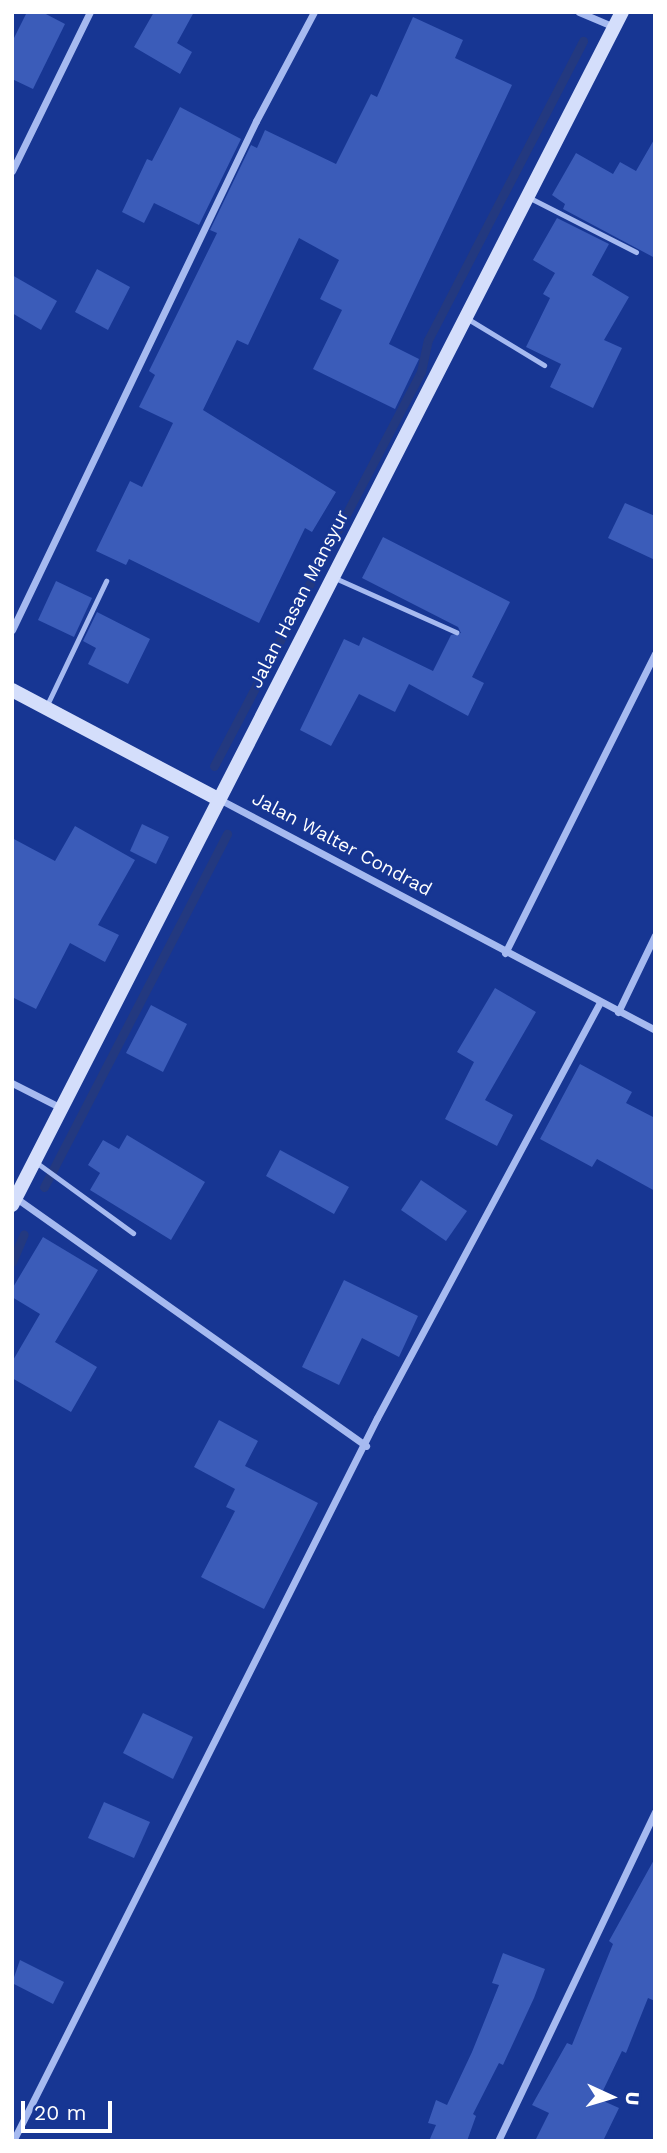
<!DOCTYPE html>
<html>
<head>
<meta charset="utf-8">
<style>
  body { margin:0 }
  #map { position:relative; width:667px; height:2153px; overflow:hidden; background:#173693; font-family:"Work Sans",sans-serif }
  div>[style] { position:absolute }
  .stream>* { height:9px; margin:-4.5px; padding:0 4.5px; transform-origin:4.5px; border-radius:4.5px; background:#233980 }
  .building>* { inset:0; background:#3b5cb9 }
  .lane>* { height:5px; margin:-2.5px; padding:0 2.5px; transform-origin:2.5px; border-radius:2.5px; background:#a6baf0 }
  .street>* { height:7px; margin:-3.5px; padding:0 3.5px; transform-origin:3.5px; border-radius:3.5px; background:#a6baf0 }
  .secondary>* { height:14px; margin:-7px; padding:0 7px; transform-origin:7px; border-radius:7px; background:#d4defb }
  span { translate:-50% -50%; white-space:nowrap; text-align:center; line-height:1.15; -webkit-text-stroke:5px #173693; paint-order:stroke }
  .street-label { font-size:19px; color:#fff }
  .frame { position:absolute; inset:0; border:14px solid #fff; pointer-events:none }
  .north { position:absolute; left:576px; top:2062px; width:70px; height:70px; -webkit-text-stroke:5px #173693; paint-order:stroke; rotate:94deg; font-size:19px; font-weight:700; line-height:28px; text-align:center; color:#fff }
  .north::after { content:''; display:block; margin:auto; width:24px; height:32px; background:#fff; clip-path:polygon(50% 0,100% 100%,50% 72%,0 100%) }
  .scale { position:absolute; left:21px; top:2101px; width:91px; height:32px; box-sizing:border-box; border:4px solid #fff; border-top:0; padding-left:9px; font-size:21px; line-height:24px; white-space:nowrap; color:#fff; -webkit-text-stroke:5px #173693; paint-order:stroke }
</style>
</head>
<body>
<div id="map">
  <div class="stream">
    <i style="left:214px;top:766px;width:445px;rotate:-62.3deg"></i>
    <i style="left:421px;top:372px;width:33px;rotate:-78deg"></i>
    <i style="left:428px;top:340px;width:337px;rotate:-62.6deg"></i>
    <i style="left:44px;top:1187px;width:398px;rotate:-62.6deg"></i>
    <i style="left:12px;top:1262px;width:30px;rotate:-67deg"></i>
  </div>
  <div class="building">
    <i style="clip-path:polygon(27px 12px,42px 12px,65px 24px,33px 89px,12px 79px,12px 42px)"></i>
    <i style="clip-path:polygon(154px 12px,194px 12px,177px 43px,192px 52px,180px 74px,134px 47px)"></i>
    <i style="clip-path:polygon(413px 17px,463px 40px,455px 58px,512px 85px,389px 344px,419px 359px,395px 409px,313px 369px,342px 310px,320px 299px,339px 260px,299px 238px,248px 345px,237px 340px,203px 410px,336px 492px,312px 532px,305px 528px,259px 623px,129px 559px,126px 565px,96px 551px,130px 481px,142px 487px,173px 423px,139px 407px,155px 375px,149px 371px,217px 233px,210px 230px,251px 145px,257px 148px,265px 130px,336px 164px,371px 94px,377px 97px)"></i>
    <i style="clip-path:polygon(180px 107px,241px 139px,199px 225px,154px 203px,144px 223px,122px 212px,147px 159px,152px 161px)"></i>
    <i style="clip-path:polygon(655px 138px,655px 258px,563px 209px,565px 204px,552px 195px,576px 153px,613px 174px,620px 162px,636px 171px)"></i>
    <i style="clip-path:polygon(557px 218px,609px 244px,592px 275px,629px 297px,604px 340px,622px 348px,593px 408px,550px 387px,561px 364px,526px 347px,550px 298px,543px 294px,555px 273px,533px 260px)"></i>
    <i style="clip-path:polygon(97px 269px,130px 287px,108px 330px,75px 312px)"></i>
    <i style="clip-path:polygon(12px 275px,57px 301px,41px 330px,12px 313px)"></i>
    <i style="clip-path:polygon(625px 503px,655px 516px,655px 560px,608px 538px)"></i>
    <i style="clip-path:polygon(383px 537px,510px 602px,472px 677px,484px 683px,468px 716px,409px 684px,395px 712px,359px 694px,331px 746px,300px 730px,344px 639px,359px 646px,363px 637px,433px 671px,451px 635px,461px 633px,458px 627px,362px 578px)"></i>
    <i style="clip-path:polygon(56px 581px,92px 598px,74px 637px,38px 620px)"></i>
    <i style="clip-path:polygon(97px 612px,150px 639px,128px 684px,88px 664px,96px 648px,83px 641px)"></i>
    <i style="clip-path:polygon(142px 824px,169px 837px,156px 864px,130px 851px)"></i>
    <i style="clip-path:polygon(75px 826px,135px 860px,98px 925px,119px 935px,105px 962px,70px 943px,36px 1009px,12px 997px,12px 838px,55px 861px)"></i>
    <i style="clip-path:polygon(495px 988px,536px 1012px,485px 1100px,513px 1115px,497px 1146px,445px 1119px,474px 1062px,457px 1052px)"></i>
    <i style="clip-path:polygon(151px 1005px,187px 1024px,163px 1072px,126px 1053px)"></i>
    <i style="clip-path:polygon(580px 1064px,632px 1092px,626px 1103px,655px 1118px,655px 1191px,597px 1159px,592px 1167px,540px 1139px)"></i>
    <i style="clip-path:polygon(127px 1135px,205px 1182px,171px 1240px,90px 1190px,100px 1173px,88px 1165px,103px 1140px,119px 1149px)"></i>
    <i style="clip-path:polygon(280px 1150px,349px 1187px,334px 1214px,266px 1176px)"></i>
    <i style="clip-path:polygon(421px 1180px,467px 1211px,446px 1241px,401px 1210px)"></i>
    <i style="clip-path:polygon(43px 1237px,98px 1270px,55px 1342px,97px 1367px,71px 1412px,12px 1378px,12px 1362px,40px 1314px,12px 1297px,12px 1289px)"></i>
    <i style="clip-path:polygon(344px 1280px,418px 1316px,399px 1357px,362px 1338px,339px 1385px,302px 1367px)"></i>
    <i style="clip-path:polygon(219px 1420px,258px 1441px,245px 1466px,318px 1503px,264px 1609px,201px 1577px,235px 1511px,226px 1507px,235px 1489px,194px 1467px)"></i>
    <i style="clip-path:polygon(143px 1713px,193px 1737px,173px 1779px,123px 1753px)"></i>
    <i style="clip-path:polygon(104px 1802px,150px 1822px,134px 1858px,88px 1838px)"></i>
    <i style="clip-path:polygon(655px 1858px,655px 2001px,648px 1998px,626px 2053px,622px 2051px,599px 2099px,619px 2108px,603px 2141px,535px 2141px,549px 2113px,532px 2105px,567px 2043px,572px 2045px,613px 1944px,609px 1941px)"></i>
    <i style="clip-path:polygon(503px 1953px,545px 1969px,534px 1998px,503px 2065px,499px 2063px,473px 2114px,476px 2116px,467px 2141px,429px 2141px,436px 2125px,428px 2123px,436px 2100px,447px 2105px,472px 2052px,499px 1985px,492px 1983px)"></i>
    <i style="clip-path:polygon(20px 1960px,64px 1982px,53px 2004px,12px 1983px)"></i>
  </div>
  <div class="lane">
    <i style="left:530px;top:198px;width:119px;rotate:27deg"></i>
    <i style="left:468px;top:319px;width:89px;rotate:31.2deg"></i>
    <i style="left:335px;top:578px;width:133px;rotate:24.1deg"></i>
    <i style="left:46px;top:707px;width:140px;rotate:-64.5deg"></i>
    <i style="left:37px;top:1163px;width:119px;rotate:36.1deg"></i>
  </div>
  <div class="street">
    <i style="left:579px;top:12px;width:38px;rotate:23deg"></i>
    <i style="left:12px;top:171px;width:177px;rotate:-63.9deg"></i>
    <i style="left:12px;top:630px;width:564px;rotate:-64.39deg"></i>
    <i style="left:256px;top:121px;width:123px;rotate:-62deg"></i>
    <i style="left:219px;top:799px;width:493px;rotate:27.9deg"></i>
    <i style="left:505px;top:953px;width:335px;rotate:-63.4deg"></i>
    <i style="left:618px;top:1012px;width:85px;rotate:-64.3deg"></i>
    <i style="left:12px;top:1083px;width:55px;rotate:27deg"></i>
    <i style="left:16px;top:1198px;width:429px;rotate:35.3deg"></i>
    <i style="left:13px;top:2141px;width:809px;rotate:-63.28deg"></i>
    <i style="left:377px;top:1418px;width:470px;rotate:-61.8deg"></i>
    <i style="left:498px;top:2141px;width:365px;rotate:-64.5deg"></i>
  </div>
  <div class="secondary">
    <i style="left:12px;top:690px;width:233px;rotate:27.9deg"></i>
    <i style="left:12px;top:1205px;width:1340px;rotate:-62.92deg"></i>
  </div>
  <div class="street-label">
    <span style="left:299px;top:599px;rotate:-63deg">Jalan Hasan Mansyur</span>
    <span style="left:342px;top:844px;rotate:28deg">Jalan Walter Condrad</span>
  </div>
  <div class="frame"></div>
  <div class="north">U</div>
  <div class="scale">20 m</div>
</div>
</body>
</html>
